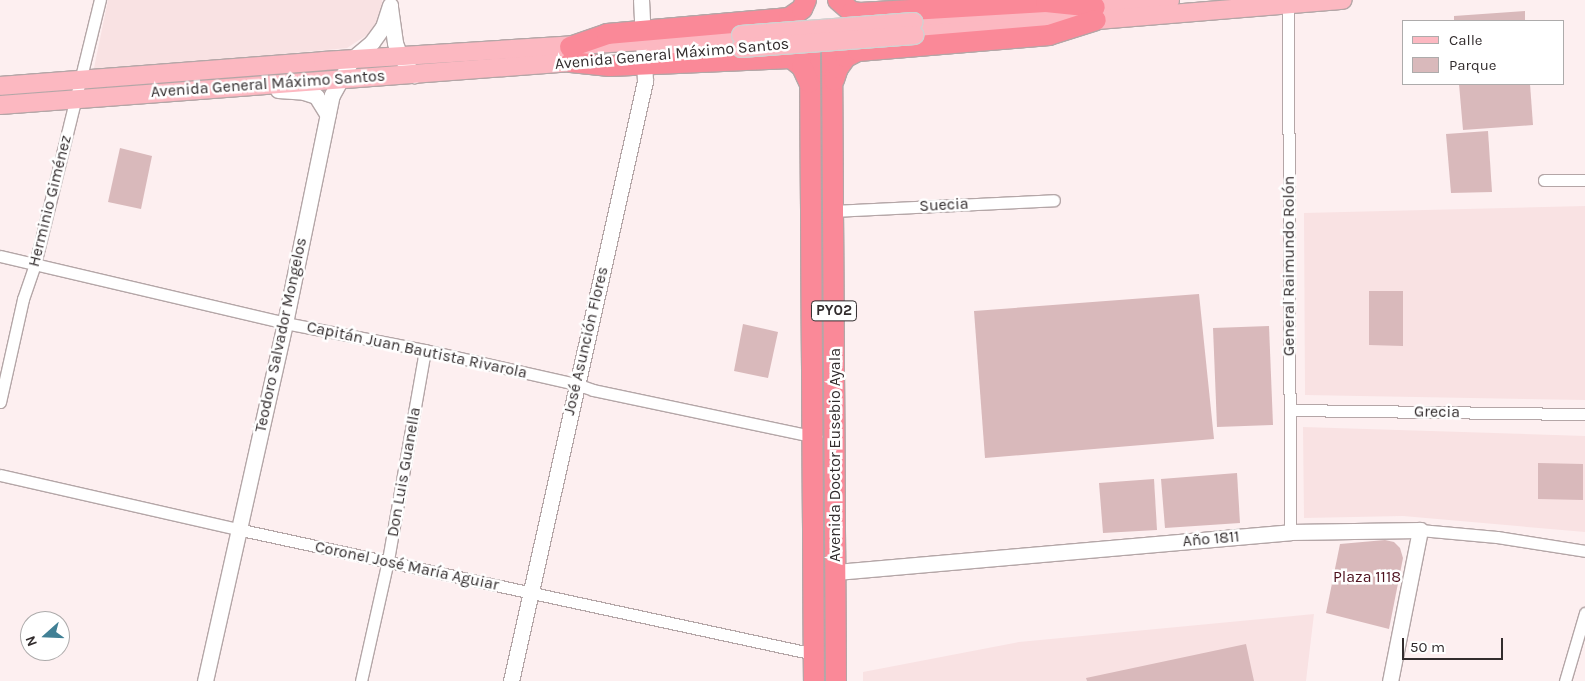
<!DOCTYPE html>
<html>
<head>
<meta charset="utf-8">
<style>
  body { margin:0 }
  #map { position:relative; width:1585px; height:681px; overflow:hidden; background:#fdeff0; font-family:Karla,sans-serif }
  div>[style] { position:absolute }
  .built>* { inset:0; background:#f9e2e3 }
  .green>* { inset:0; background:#d9b9bb }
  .roads { filter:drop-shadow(1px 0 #b4a6a7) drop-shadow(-1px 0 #b4a6a7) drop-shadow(0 1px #b4a6a7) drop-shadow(0 -1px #b4a6a7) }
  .street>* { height:11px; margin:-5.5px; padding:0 5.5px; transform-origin:5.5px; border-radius:5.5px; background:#fff }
  .secondary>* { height:15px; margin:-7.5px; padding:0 7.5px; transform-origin:7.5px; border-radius:7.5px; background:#fff }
  .primary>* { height:18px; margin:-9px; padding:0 9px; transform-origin:9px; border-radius:9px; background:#fcb8c1 }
  .highway>* { height:20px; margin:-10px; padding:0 10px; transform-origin:10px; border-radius:10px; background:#fa8998 }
  .bridges { filter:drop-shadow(1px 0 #d2d1d1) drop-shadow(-1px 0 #d2d1d1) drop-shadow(0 1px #d2d1d1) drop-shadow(0 -1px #d2d1d1) }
  .primary-bridge>* { height:18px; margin:-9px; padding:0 9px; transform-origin:9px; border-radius:9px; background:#fcb8c1 }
  span { translate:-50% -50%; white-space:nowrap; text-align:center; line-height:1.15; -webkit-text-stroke:5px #fff; paint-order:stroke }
  .shield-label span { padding:1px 4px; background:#fff; border:1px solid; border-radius:4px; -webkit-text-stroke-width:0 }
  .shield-label { font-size:15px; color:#322c2d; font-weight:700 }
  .street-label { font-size:16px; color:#322c2d }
  .park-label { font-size:16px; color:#4e111e }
  .legend { position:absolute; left:1402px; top:20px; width:162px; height:65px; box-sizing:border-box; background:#fff; border:1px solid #adabab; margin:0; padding:6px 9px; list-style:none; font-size:15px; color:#322c2d }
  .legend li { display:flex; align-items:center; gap:10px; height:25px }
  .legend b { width:25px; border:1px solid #adabab }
  .north { position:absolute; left:20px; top:611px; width:50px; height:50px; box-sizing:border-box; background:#fff; border:1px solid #adabab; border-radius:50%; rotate:250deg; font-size:14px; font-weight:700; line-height:20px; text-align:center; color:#322c2d }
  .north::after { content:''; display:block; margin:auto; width:18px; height:22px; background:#418095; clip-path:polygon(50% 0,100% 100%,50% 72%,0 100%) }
  .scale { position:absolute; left:1402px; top:638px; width:101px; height:22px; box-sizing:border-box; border:2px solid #322c2d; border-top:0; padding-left:6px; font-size:15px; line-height:18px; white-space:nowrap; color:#322c2d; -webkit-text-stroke:4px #fff; paint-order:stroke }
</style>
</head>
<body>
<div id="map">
  <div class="built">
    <i style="clip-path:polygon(108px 0,382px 0,382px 12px,379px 23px,373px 31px,347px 48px,99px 71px,94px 68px)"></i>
    <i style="clip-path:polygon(1585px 206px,1585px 400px,1305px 395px,1304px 213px)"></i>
    <i style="clip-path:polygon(1303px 427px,1585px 436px,1585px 532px,1403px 516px,1304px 518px)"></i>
    <i style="clip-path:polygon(1314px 614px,1306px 681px,863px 681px,863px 672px,1019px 642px)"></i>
  </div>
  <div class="green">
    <i style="clip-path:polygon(1525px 11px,1525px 21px,1454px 21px,1454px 16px)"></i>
    <i style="clip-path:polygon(1459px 84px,1530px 84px,1533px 125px,1463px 130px)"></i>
    <i style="clip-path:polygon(1488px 131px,1492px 192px,1451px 193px,1446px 134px)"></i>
    <i style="clip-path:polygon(120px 148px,152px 156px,141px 209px,108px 202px)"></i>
    <i style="clip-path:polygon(1369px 291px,1403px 291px,1403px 346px,1369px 345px)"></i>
    <i style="clip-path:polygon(1199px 294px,1214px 439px,985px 458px,974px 311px)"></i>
    <i style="clip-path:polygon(743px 324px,778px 332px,768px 378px,734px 371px)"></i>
    <i style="clip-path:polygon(1269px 326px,1273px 425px,1217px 427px,1213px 328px)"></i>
    <i style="clip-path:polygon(1538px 463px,1583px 464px,1583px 500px,1538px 499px)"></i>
    <i style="clip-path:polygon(1237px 473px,1240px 523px,1165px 528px,1161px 479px)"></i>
    <i style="clip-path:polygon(1154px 479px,1157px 530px,1103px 533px,1099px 483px)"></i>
    <i style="clip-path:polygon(1385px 540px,1394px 542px,1400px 548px,1403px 558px,1389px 629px,1326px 613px,1340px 544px)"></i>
    <i style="clip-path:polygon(1246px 644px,1254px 681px,1087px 681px,1086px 678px)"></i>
  </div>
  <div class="roads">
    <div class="street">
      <i style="left:1288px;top:0;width:532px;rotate:89.78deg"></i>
      <i style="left:1544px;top:180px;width:41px"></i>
      <i style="left:833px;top:211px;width:221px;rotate:-2.8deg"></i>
      <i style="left:0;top:256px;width:293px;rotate:13.2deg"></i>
      <i style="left:285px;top:323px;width:143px;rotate:10.9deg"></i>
      <i style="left:425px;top:350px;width:155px;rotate:12.7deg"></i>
      <i style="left:576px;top:384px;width:18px;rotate:19deg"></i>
      <i style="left:593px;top:390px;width:228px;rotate:11.9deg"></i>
      <i style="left:0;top:402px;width:106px;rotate:-77.4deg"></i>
      <i style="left:23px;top:299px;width:37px;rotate:-71deg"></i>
      <i style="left:35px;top:264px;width:272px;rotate:-76.2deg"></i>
      <i style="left:1290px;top:410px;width:295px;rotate:0.8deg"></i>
      <i style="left:0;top:475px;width:243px;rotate:12.8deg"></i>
      <i style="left:237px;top:529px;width:590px;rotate:12.22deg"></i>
      <i style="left:1420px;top:530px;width:77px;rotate:5.2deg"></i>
      <i style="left:1497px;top:537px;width:89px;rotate:9deg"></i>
      <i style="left:361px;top:681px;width:124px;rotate:-77.4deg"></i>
      <i style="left:388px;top:560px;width:213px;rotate:-80deg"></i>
      <i style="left:1565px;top:681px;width:71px;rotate:-73.6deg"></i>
    </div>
    <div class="secondary">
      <i style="left:390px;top:7px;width:36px;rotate:82deg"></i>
      <i style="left:395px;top:43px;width:14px;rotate:69deg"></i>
      <i style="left:400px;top:56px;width:24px;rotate:54deg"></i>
      <i style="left:278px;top:90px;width:26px;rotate:4deg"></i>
      <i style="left:304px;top:92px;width:13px;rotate:18deg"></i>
      <i style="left:316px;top:96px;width:22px;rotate:58deg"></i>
      <i style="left:836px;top:572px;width:456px;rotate:-5deg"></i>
      <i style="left:1290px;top:532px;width:130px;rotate:-0.9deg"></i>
      <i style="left:1420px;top:530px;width:154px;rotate:101.2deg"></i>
      <i style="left:205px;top:681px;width:367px;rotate:-77.4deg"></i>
      <i style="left:285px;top:323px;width:233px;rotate:-78.4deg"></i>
      <i style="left:332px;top:95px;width:41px;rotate:-60.9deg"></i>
      <i style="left:352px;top:59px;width:26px;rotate:-40deg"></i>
      <i style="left:372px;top:42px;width:19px;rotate:-54deg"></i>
      <i style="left:383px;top:27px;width:23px;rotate:-72deg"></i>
      <i style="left:511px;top:681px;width:615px;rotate:-77.41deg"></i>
      <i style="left:645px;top:81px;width:81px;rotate:-92.8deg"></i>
    </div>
    <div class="primary">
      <i style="left:914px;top:22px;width:257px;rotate:-4.9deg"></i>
      <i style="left:915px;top:35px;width:429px;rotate:-4.7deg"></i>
      <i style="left:654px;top:55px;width:87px;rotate:-4.6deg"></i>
      <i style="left:0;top:86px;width:324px;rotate:-4.4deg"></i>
      <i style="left:323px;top:61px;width:419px;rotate:-3.6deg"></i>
      <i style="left:0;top:105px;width:587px;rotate:-4.3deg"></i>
    </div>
    <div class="highway">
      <i style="left:838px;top:0;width:18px;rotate:41deg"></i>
      <i style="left:852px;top:12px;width:8px;rotate:7deg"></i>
      <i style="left:860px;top:13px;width:186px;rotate:-3.4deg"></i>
      <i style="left:1046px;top:2px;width:49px;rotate:5.8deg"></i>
      <i style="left:570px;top:47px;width:39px;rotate:-19deg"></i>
      <i style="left:607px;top:34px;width:183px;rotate:-5deg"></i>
      <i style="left:789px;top:18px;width:16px;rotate:-35deg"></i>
      <i style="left:802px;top:9px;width:10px;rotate:-66deg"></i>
      <i style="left:832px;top:50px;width:631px;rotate:89.64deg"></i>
      <i style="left:810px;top:51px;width:630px;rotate:89.64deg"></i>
      <i style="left:571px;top:62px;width:39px;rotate:6deg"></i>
      <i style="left:610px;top:66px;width:181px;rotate:-2.5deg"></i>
      <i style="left:791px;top:58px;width:14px;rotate:39deg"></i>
      <i style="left:802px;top:67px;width:17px;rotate:65deg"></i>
      <i style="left:834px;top:80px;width:13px;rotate:-72deg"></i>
      <i style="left:838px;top:68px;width:14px;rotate:-54deg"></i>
      <i style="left:846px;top:57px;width:13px;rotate:-27deg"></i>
      <i style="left:858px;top:51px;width:192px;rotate:-4.8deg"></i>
      <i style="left:1049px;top:35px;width:49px;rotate:-17.7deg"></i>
    </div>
  </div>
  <div class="bridges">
    <div class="primary-bridge">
      <i style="left:741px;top:35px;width:173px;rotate:-4.3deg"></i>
      <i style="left:741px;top:48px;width:174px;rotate:-4.3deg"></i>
    </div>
  </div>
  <div class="shield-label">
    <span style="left:834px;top:311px">PY02</span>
  </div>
  <div class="street-label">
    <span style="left:672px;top:54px;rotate:-5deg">Avenida General Máximo Santos</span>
    <span style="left:268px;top:84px;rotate:-4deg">Avenida General Máximo Santos</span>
    <span style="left:50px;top:201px;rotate:-76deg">Herminio Giménez</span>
    <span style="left:944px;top:205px;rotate:-3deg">Suecia</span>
    <span style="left:1289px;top:266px;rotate:-90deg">General Raimundo Rolón</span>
    <span style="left:281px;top:335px;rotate:-78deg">Teodoro Salvador Mongelos</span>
    <span style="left:586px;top:341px;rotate:-77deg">José Asunción Flores</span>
    <span style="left:417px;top:350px;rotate:12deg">Capitán Juan Bautista Rivarola</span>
    <span style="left:1437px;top:412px;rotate:1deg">Grecia</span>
    <span style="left:835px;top:455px;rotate:-90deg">Avenida Doctor Eusebio Ayala</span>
    <span style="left:404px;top:472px;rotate:-80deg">Don Luis Guanella</span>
    <span style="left:1211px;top:539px;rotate:-5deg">Año 1811</span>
    <span style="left:407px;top:566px;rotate:12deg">Coronel José María Aguiar</span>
  </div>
  <div class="park-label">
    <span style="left:1367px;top:577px">Plaza 1118</span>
  </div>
  <ul class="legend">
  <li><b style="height:6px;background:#fcb8c1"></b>Calle</li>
  <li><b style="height:14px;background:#d9b9bb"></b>Parque</li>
  </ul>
  <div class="north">N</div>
  <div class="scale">50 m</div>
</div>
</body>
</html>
